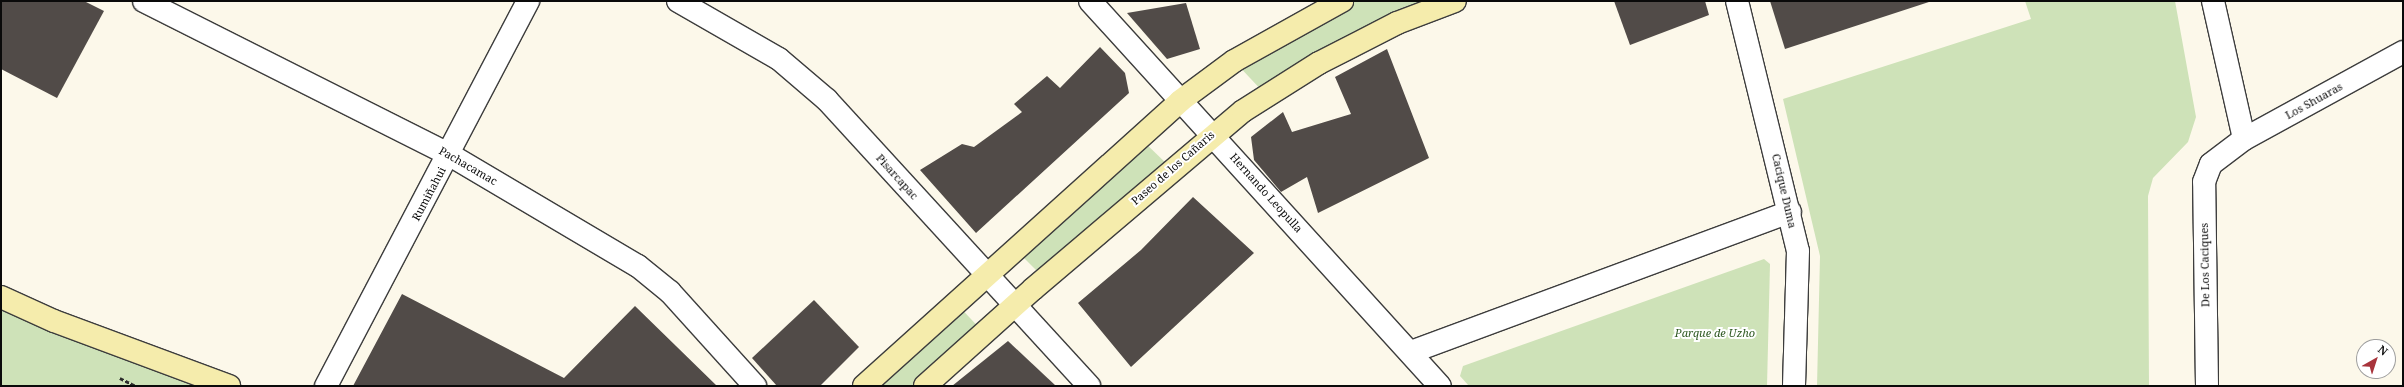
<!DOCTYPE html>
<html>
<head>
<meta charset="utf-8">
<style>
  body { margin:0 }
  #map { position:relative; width:2404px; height:387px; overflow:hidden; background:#fcf8ea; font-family:"Noto Serif",serif }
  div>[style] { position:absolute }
  .green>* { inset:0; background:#cee2b8 }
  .building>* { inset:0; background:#514b48 }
  .path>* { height:2.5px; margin-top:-1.25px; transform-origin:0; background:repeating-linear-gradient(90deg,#2c2c2c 0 4px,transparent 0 6px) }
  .roads { filter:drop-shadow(1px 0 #3d3d3d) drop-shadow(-1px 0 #3d3d3d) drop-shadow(0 1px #3d3d3d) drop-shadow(0 -1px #3d3d3d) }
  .minor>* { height:22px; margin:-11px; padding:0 11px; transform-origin:11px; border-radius:11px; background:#fff }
  .secondary>* { height:22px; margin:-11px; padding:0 11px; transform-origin:11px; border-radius:11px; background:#f5ecac }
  span { translate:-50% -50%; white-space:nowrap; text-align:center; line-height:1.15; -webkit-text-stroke:4px #fff; paint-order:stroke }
  .street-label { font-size:11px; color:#0a0a0a }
  .park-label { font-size:11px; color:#2f5923; font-style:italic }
  .frame { position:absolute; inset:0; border:2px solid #0a0a0a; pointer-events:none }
  .north { position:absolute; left:2356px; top:339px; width:40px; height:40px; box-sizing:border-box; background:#fff; border:1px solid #9d9d9d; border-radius:50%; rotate:39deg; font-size:11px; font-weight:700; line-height:16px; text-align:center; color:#0a0a0a }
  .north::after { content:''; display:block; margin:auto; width:14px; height:18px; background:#a8343b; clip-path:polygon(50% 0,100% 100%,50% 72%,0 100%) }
</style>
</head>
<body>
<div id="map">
  <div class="green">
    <i style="clip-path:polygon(1342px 1px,1455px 1px,1266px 95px,1234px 61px)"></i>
    <i style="clip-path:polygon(2025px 1px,2175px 1px,2196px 117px,2188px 142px,2153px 178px,2148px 196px,2149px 386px,1817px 386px,1820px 256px,1783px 99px,2031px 19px)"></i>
    <i style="clip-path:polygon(1139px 137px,1172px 169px,1045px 279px,1016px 250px)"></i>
    <i style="clip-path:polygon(1764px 259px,1770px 264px,1767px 386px,1469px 386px,1460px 376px,1463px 366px)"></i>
    <i style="clip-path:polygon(1px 297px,229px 386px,1px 386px)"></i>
    <i style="clip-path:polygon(956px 303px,984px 333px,925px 386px,864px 386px)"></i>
  </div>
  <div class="building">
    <i style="clip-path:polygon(1px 1px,84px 1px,104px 11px,57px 98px,1px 69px)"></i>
    <i style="clip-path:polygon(1614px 1px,1705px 1px,1709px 15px,1630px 45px)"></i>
    <i style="clip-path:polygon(1770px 1px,1932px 1px,1785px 49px)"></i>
    <i style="clip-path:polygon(1186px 3px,1200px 49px,1167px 59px,1127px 13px)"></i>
    <i style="clip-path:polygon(1100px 47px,1125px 73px,1129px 93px,976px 233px,920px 170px,962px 144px,974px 147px,1022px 112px,1014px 104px,1047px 76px,1060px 88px)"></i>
    <i style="clip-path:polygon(1387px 49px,1429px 158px,1318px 213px,1307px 177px,1281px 192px,1254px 160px,1251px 137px,1283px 112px,1292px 132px,1351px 114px,1335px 77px)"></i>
    <i style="clip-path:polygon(1193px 197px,1254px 253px,1131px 367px,1078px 303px,1141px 250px)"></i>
    <i style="clip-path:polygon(402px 294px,564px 378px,635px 306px,717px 386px,353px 386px)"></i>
    <i style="clip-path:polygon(814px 300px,859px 347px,820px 386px,777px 386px,752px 358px)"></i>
    <i style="clip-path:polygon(1008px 341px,1056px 386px,952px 386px)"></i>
  </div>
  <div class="path">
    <i style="left:120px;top:378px;width:18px;rotate:27deg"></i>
  </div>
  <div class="roads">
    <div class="minor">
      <i style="left:144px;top:1px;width:343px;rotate:26.7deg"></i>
      <i style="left:450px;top:155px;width:218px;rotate:30.6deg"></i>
      <i style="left:638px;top:266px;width:41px;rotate:39.1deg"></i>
      <i style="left:670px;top:292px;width:127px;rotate:47.9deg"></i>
      <i style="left:678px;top:1px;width:116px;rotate:29.9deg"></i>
      <i style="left:779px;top:59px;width:63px;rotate:40.5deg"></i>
      <i style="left:827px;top:100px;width:388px;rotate:47.5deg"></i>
      <i style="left:1090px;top:1px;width:520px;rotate:47.73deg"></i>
      <i style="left:1737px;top:1px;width:257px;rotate:76.3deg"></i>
      <i style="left:1798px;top:251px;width:135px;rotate:91.7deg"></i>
      <i style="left:2213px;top:1px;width:141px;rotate:77.3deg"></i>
      <i style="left:1411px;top:352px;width:404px;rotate:-20.3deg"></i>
      <i style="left:326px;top:386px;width:435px;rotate:-62.3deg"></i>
      <i style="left:2207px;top:386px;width:204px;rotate:-90.8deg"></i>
      <i style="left:2204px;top:182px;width:19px;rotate:-69deg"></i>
      <i style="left:2211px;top:164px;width:41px;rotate:-37.1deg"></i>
      <i style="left:2244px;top:139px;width:181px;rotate:-28.7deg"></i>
    </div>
    <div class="secondary">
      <i style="left:1px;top:297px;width:58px;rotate:24.4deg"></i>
      <i style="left:54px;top:321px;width:187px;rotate:20.4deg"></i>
      <i style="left:864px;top:386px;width:426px;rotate:-42deg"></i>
      <i style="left:1180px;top:101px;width:67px;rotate:-36.5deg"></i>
      <i style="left:1234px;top:61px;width:124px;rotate:-29.1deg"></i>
      <i style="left:925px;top:386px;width:145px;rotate:-41.9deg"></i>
      <i style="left:1033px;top:289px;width:275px;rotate:-40.3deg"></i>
      <i style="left:1243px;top:111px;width:90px;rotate:-32.3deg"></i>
      <i style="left:1319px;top:63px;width:88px;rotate:-27.1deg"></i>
      <i style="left:1397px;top:23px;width:62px;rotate:-20.8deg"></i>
    </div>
  </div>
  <div class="street-label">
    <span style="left:2314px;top:101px;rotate:-29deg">Los Shuaras</span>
    <span style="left:468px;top:166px;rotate:30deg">Pachacamac</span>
    <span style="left:1173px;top:168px;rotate:-41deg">Paseo de los Cañaris</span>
    <span style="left:897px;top:177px;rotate:48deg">Pisarcapac</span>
    <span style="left:1784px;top:191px;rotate:77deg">Cacique Duma</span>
    <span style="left:1266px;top:193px;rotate:48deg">Hernando Leopulla</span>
    <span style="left:429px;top:194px;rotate:-62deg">Rumiñahui</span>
    <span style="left:2205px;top:265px;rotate:-91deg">De Los Caciques</span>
  </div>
  <div class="park-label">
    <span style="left:1715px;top:333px">Parque de Uzho</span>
  </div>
  <div class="frame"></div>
  <div class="north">N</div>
</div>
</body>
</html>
